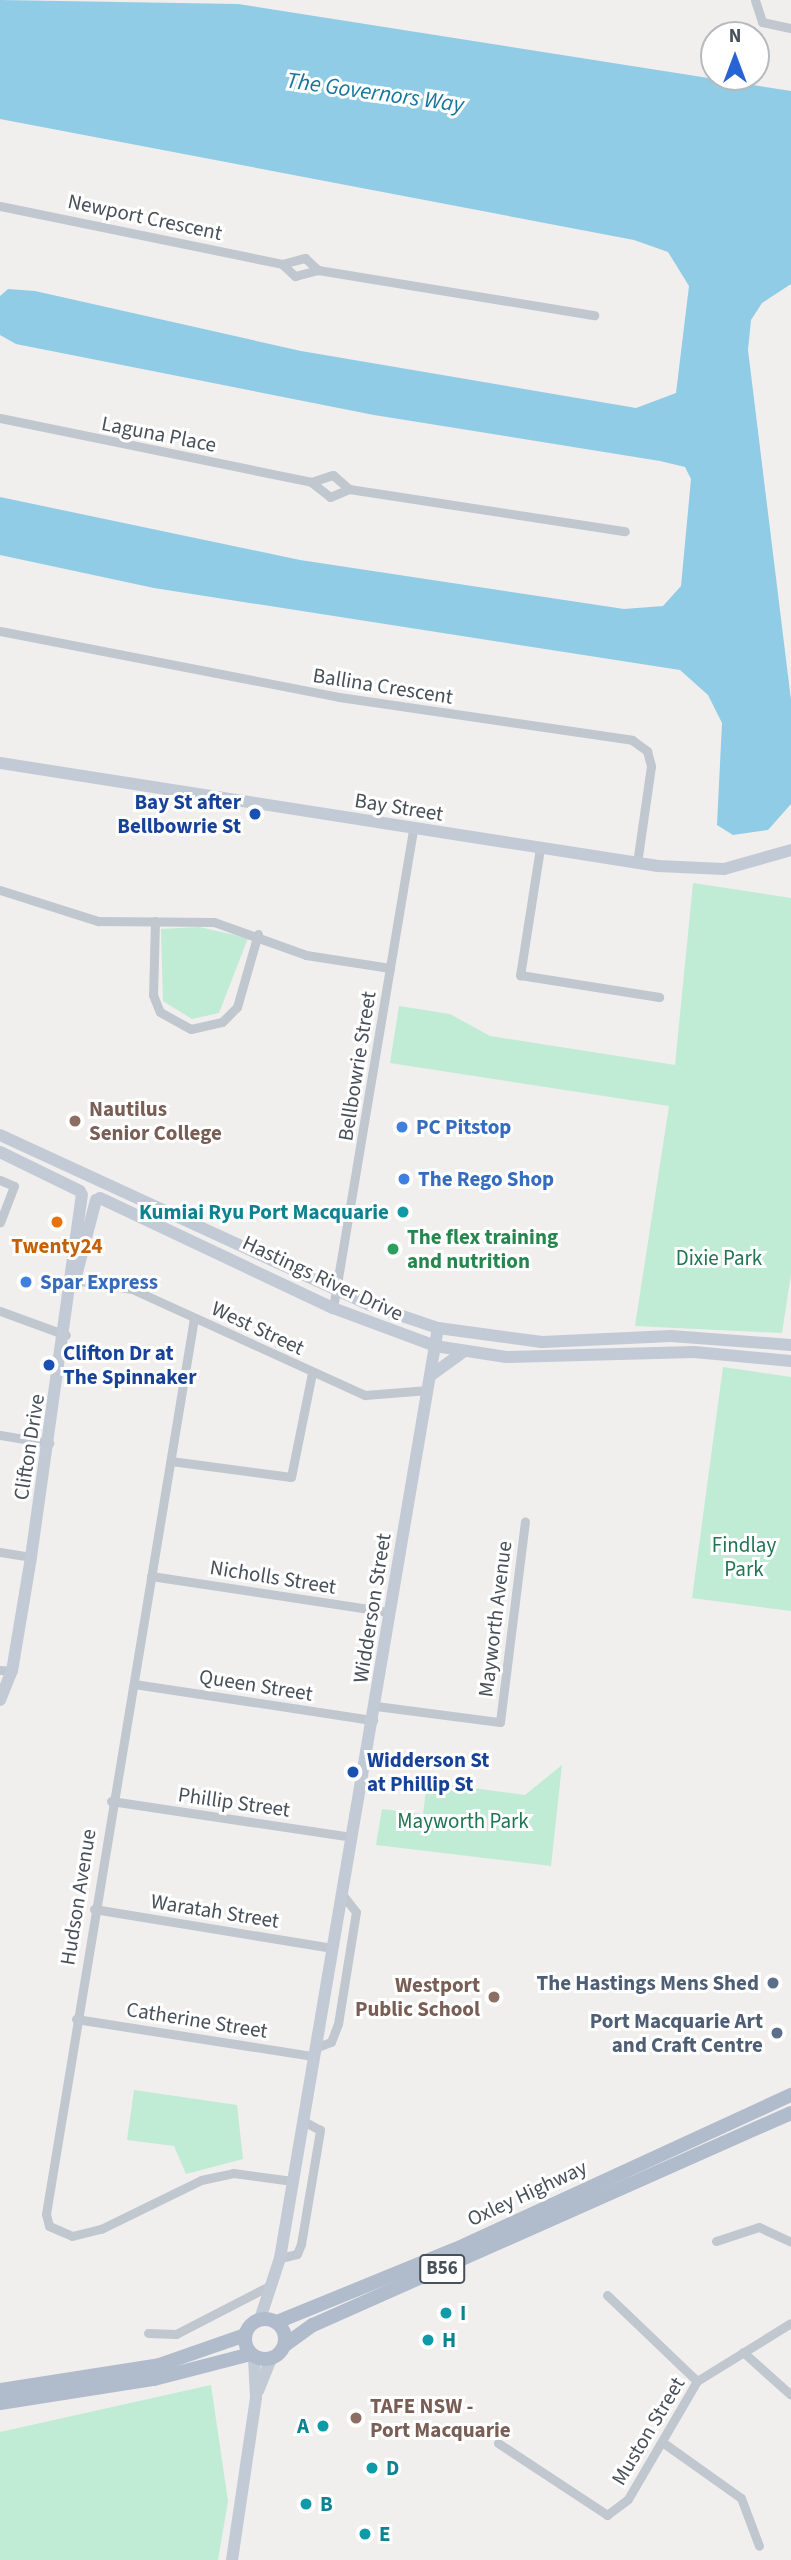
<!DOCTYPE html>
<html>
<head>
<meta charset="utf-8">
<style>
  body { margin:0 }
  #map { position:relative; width:791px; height:2560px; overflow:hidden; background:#f1eeee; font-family:"Source Sans 3",sans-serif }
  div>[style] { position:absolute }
  .green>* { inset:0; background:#c0ebd4 }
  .water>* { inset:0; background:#90cce5 }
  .street>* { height:9px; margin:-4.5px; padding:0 4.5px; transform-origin:4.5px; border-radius:4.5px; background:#c0c7cf }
  .secondary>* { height:12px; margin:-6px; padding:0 6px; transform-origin:6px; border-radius:6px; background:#c2cad6 }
  .primary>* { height:14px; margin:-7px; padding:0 7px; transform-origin:7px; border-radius:7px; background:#b0bbcb }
  .primary>.ring { margin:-7px; padding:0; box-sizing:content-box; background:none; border:14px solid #b0bbcb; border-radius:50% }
  .dots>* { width:19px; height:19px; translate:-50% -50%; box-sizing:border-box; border:4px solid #fff; border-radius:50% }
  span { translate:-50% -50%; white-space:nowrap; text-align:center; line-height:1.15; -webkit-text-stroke:6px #fff; paint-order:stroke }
  .shield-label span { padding:2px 5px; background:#fff; border:2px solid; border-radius:5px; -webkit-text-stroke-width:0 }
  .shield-label { font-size:19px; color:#48505a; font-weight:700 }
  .street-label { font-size:21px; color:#48505a }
  .transit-label { font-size:21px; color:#164399; font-weight:700 }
  .right { translate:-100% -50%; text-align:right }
  .left { translate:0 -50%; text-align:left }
  .education-label { font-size:21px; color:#785e54; font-weight:700 }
  .shop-label { font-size:21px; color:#366cbe; font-weight:700 }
  .culture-label { font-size:21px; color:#0d838f; font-weight:700 }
  .leisure-label { font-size:21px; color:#27864d; font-weight:700 }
  .food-label { font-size:21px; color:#c56008; font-weight:700 }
  .park-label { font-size:21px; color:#1e7652 }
  .service-label { font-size:21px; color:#4e5e75; font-weight:700 }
  .water-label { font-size:23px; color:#17769d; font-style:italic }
  .north { position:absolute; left:700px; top:21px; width:70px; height:70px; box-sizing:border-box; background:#fff; border:2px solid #b6b9bd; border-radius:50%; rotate:0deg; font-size:19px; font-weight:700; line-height:28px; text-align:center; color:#48505a }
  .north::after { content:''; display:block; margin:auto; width:24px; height:32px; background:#2763d2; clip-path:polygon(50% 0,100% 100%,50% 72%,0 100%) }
</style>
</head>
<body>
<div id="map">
  <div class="green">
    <i style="clip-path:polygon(693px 883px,791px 898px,791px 1274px,782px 1333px,635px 1326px,669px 1106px,390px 1063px,399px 1006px,450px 1014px,490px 1036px,675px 1065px)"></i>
    <i style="clip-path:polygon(199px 927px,248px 938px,219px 1013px,192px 1019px,163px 1001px,161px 929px)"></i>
    <i style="clip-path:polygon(723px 1367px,791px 1377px,791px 1611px,692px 1598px)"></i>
    <i style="clip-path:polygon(562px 1765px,551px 1866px,376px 1845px,382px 1809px,423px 1814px,427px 1782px,525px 1795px)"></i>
    <i style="clip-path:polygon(134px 2090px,237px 2105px,243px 2159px,186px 2174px,174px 2146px,127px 2140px)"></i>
    <i style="clip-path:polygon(211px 2385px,228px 2501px,218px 2560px,0 2560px,0 2432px)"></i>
  </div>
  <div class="water">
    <i style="clip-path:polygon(0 0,238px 4px,791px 91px,791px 284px,762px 303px,751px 320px,748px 350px,791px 700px,791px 804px,768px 830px,733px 835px,717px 825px,722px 723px,708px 695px,680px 670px,154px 588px,0 555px,0 497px,300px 560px,624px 609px,663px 606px,681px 586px,691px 479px,685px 467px,660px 461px,374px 415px,16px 344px,0 335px,0 296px,8px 289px,35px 291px,301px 351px,636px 408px,676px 393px,689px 286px,668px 252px,634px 240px,0 119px)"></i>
  </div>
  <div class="street">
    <i style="left:755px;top:0;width:23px;rotate:72deg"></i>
    <i style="left:762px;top:22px;width:30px;rotate:12deg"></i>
    <i style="left:0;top:206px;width:288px;rotate:11.6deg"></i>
    <i style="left:282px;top:264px;width:18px;rotate:43deg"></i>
    <i style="left:295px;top:276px;width:24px;rotate:-15deg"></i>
    <i style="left:318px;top:270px;width:280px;rotate:9.3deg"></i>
    <i style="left:282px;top:264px;width:24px;rotate:-15deg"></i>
    <i style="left:305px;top:258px;width:18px;rotate:43deg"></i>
    <i style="left:0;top:418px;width:318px;rotate:11.6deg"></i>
    <i style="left:311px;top:482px;width:24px;rotate:38deg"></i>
    <i style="left:330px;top:497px;width:21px;rotate:-23deg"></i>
    <i style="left:311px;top:482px;width:23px;rotate:-18deg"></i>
    <i style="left:333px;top:475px;width:21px;rotate:41deg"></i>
    <i style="left:349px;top:489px;width:279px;rotate:8.7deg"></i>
    <i style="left:0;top:631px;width:345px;rotate:11deg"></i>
    <i style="left:339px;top:697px;width:296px;rotate:8.3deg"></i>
    <i style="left:632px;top:740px;width:19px;rotate:36deg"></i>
    <i style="left:647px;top:751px;width:16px;rotate:75deg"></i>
    <i style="left:651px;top:766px;width:98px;rotate:98.2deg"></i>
    <i style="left:540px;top:848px;width:129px;rotate:98.9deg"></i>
    <i style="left:520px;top:975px;width:141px;rotate:9deg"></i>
    <i style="left:0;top:890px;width:103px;rotate:17.6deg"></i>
    <i style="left:98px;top:921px;width:116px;rotate:0.5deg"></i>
    <i style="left:214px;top:922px;width:98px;rotate:19.7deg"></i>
    <i style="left:306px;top:955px;width:85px;rotate:8.8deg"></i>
    <i style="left:155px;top:921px;width:74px;rotate:91.5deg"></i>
    <i style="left:153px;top:995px;width:18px;rotate:68deg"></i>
    <i style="left:160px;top:1012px;width:35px;rotate:29deg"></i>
    <i style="left:191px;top:1029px;width:32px;rotate:-13deg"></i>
    <i style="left:222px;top:1022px;width:21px;rotate:-45deg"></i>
    <i style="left:237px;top:1007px;width:76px;rotate:-74deg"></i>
    <i style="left:0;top:1180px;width:15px;rotate:23deg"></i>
    <i style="left:14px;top:1186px;width:39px;rotate:111deg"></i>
    <i style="left:75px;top:1280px;width:58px;rotate:9deg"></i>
    <i style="left:132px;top:1289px;width:256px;rotate:24.5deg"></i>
    <i style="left:365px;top:1395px;width:63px;rotate:-4.5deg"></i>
    <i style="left:333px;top:1308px;width:486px;rotate:-80.5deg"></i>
    <i style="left:0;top:1311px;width:70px;rotate:20deg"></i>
    <i style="left:194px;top:1318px;width:908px;rotate:99.38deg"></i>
    <i style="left:46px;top:2214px;width:12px;rotate:76deg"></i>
    <i style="left:49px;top:2226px;width:25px;rotate:23deg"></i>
    <i style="left:72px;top:2236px;width:30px;rotate:-14deg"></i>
    <i style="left:101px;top:2229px;width:111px;rotate:-26.1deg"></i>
    <i style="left:201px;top:2180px;width:33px;rotate:-12deg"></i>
    <i style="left:233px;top:2173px;width:60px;rotate:7.7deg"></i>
    <i style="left:0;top:1435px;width:50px;rotate:9.3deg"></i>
    <i style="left:171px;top:1461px;width:121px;rotate:7.6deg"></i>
    <i style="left:291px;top:1477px;width:106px;rotate:-78.6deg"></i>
    <i style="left:0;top:1552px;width:31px;rotate:9deg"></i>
    <i style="left:151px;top:1576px;width:242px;rotate:8.6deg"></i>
    <i style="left:0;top:1670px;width:12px;rotate:5deg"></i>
    <i style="left:134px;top:1684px;width:242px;rotate:8.6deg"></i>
    <i style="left:376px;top:1706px;width:125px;rotate:7.4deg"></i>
    <i style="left:500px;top:1722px;width:202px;rotate:-82.9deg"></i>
    <i style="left:111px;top:1801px;width:243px;rotate:8.5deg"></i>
    <i style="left:94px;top:1909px;width:240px;rotate:9.3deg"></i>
    <i style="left:76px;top:2019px;width:240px;rotate:8.9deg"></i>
    <i style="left:315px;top:2048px;width:17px;rotate:-21deg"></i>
    <i style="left:331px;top:2042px;width:19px;rotate:-69deg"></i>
    <i style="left:338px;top:2024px;width:113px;rotate:-80.9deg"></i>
    <i style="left:356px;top:1912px;width:24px;rotate:-128deg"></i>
    <i style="left:716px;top:2241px;width:45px;rotate:-18deg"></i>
    <i style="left:759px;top:2227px;width:35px;rotate:25deg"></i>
    <i style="left:280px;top:2258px;width:17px;rotate:-13deg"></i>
    <i style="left:297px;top:2254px;width:11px;rotate:-68deg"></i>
    <i style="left:301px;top:2244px;width:116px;rotate:-80.5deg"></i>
    <i style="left:320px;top:2130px;width:19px;rotate:-152deg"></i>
    <i style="left:607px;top:2295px;width:124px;rotate:43.7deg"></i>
    <i style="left:148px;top:2333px;width:28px;rotate:2deg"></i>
    <i style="left:176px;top:2334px;width:107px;rotate:-27.3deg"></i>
    <i style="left:743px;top:2352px;width:64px;rotate:41.9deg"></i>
    <i style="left:498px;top:2443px;width:131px;rotate:33.4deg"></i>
    <i style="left:607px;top:2515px;width:26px;rotate:-37deg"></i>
    <i style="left:628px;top:2499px;width:137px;rotate:-59.7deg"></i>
    <i style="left:697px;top:2381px;width:110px;rotate:-31.7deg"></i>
    <i style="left:665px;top:2444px;width:93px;rotate:35.4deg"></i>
    <i style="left:741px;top:2498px;width:51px;rotate:69.4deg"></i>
  </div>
  <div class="secondary">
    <i style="left:0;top:763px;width:666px;rotate:8.9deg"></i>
    <i style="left:658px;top:866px;width:66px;rotate:2.6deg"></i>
    <i style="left:724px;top:869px;width:70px;rotate:-15.8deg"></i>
    <i style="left:0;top:1135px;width:407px;rotate:24.7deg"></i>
    <i style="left:370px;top:1305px;width:72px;rotate:18.7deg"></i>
    <i style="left:438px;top:1328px;width:105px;rotate:7.7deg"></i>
    <i style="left:542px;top:1342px;width:129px;rotate:-2.7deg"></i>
    <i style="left:671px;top:1336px;width:120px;rotate:4.3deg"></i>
    <i style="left:0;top:1152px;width:89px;rotate:26deg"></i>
    <i style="left:100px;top:1198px;width:258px;rotate:25.3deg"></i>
    <i style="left:333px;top:1308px;width:109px;rotate:20.4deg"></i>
    <i style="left:435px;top:1346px;width:72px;rotate:8.8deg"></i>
    <i style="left:506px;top:1357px;width:188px;rotate:-1.5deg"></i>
    <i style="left:694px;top:1352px;width:97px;rotate:5.3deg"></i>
    <i style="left:75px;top:1280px;width:83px;rotate:-75.3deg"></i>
    <i style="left:430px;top:1376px;width:41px;rotate:-36deg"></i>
    <i style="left:0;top:1700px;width:31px;rotate:-68deg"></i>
    <i style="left:12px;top:1671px;width:116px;rotate:-80.5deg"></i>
    <i style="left:31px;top:1557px;width:366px;rotate:-82deg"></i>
    <i style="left:260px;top:2319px;width:64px;rotate:-71.8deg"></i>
    <i style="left:280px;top:2258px;width:943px;rotate:-80.36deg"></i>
    <i style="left:258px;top:2391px;width:35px;rotate:-68deg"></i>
    <i style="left:232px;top:2560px;width:164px;rotate:-81.6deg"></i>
    <i style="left:256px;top:2398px;width:41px;rotate:-92.8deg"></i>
  </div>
  <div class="primary">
    <i class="ring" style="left:245px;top:2319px;width:26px;height:26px"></i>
    <i style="left:277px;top:2322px;width:193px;rotate:-22.2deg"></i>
    <i style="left:456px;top:2249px;width:369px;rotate:-24.7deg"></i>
    <i style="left:285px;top:2345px;width:34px;rotate:-36deg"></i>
    <i style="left:313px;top:2325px;width:523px;rotate:-23.92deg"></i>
    <i style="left:0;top:2390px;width:161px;rotate:-8.9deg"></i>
    <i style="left:159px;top:2365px;width:91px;rotate:-19.2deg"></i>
    <i style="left:0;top:2403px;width:156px;rotate:-8.9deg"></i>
    <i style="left:154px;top:2379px;width:100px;rotate:-14.5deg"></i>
  </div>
  <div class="dots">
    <i style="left:255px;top:814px;background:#1a4fb4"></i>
    <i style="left:75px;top:1121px;background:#8d6e63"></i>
    <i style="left:402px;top:1127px;background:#3f7fe0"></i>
    <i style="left:404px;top:1179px;background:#3f7fe0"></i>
    <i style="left:403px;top:1212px;background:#0f9aa8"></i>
    <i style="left:57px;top:1222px;background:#e8710a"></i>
    <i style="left:393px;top:1249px;background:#2e9e5b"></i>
    <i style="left:26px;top:1282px;background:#3f7fe0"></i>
    <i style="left:49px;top:1365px;background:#1a4fb4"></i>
    <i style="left:353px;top:1772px;background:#1a4fb4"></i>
    <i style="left:773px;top:1983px;background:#5c6f8a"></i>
    <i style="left:494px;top:1997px;background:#8d6e63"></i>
    <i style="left:777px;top:2033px;background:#5c6f8a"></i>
    <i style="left:446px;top:2313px;background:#0f9aa8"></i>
    <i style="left:428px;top:2340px;background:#0f9aa8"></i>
    <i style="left:356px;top:2418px;background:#8d6e63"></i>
    <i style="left:323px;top:2426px;background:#0f9aa8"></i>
    <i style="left:372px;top:2468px;background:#0f9aa8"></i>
    <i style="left:306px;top:2504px;background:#0f9aa8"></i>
    <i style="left:365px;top:2534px;background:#0f9aa8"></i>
  </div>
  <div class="shield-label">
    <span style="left:442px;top:2269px">B56</span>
  </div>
  <div class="street-label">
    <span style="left:145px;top:217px;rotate:12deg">Newport Crescent</span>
    <span style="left:159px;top:434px;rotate:11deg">Laguna Place</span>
    <span style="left:383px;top:686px;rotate:9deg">Ballina Crescent</span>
    <span style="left:399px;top:807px;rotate:9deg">Bay Street</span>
    <span style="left:357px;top:1066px;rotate:-81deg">Bellbowrie Street</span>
    <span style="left:323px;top:1278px;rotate:25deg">Hastings River Drive</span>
    <span style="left:258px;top:1328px;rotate:25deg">West Street</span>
    <span style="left:29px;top:1447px;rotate:-81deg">Clifton Drive</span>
    <span style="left:273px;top:1577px;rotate:9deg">Nicholls Street</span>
    <span style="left:372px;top:1608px;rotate:-81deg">Widderson Street</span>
    <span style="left:495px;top:1619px;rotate:-83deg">Mayworth Avenue</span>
    <span style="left:256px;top:1685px;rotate:9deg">Queen Street</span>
    <span style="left:234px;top:1802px;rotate:8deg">Phillip Street</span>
    <span style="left:78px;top:1897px;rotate:-81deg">Hudson Avenue</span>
    <span style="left:215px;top:1911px;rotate:9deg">Waratah Street</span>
    <span style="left:197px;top:2020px;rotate:9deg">Catherine Street</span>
    <span style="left:527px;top:2193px;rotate:-25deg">Oxley Highway</span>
    <span style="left:648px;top:2431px;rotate:-59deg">Muston Street</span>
  </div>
  <div class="transit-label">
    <span class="right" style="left:241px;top:814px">Bay St after<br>Bellbowrie St</span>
    <span class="left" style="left:63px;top:1365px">Clifton Dr at<br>The Spinnaker</span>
    <span class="left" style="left:367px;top:1772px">Widderson St<br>at Phillip St</span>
  </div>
  <div class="education-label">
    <span class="left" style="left:89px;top:1121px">Nautilus<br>Senior College</span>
    <span class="right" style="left:480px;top:1997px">Westport<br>Public School</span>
    <span class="left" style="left:370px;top:2418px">TAFE NSW -<br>Port Macquarie</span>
  </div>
  <div class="shop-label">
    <span class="left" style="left:416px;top:1127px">PC Pitstop</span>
    <span class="left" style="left:418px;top:1179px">The Rego Shop</span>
    <span class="left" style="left:40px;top:1282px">Spar Express</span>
  </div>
  <div class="culture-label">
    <span class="right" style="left:389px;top:1212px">Kumiai Ryu Port Macquarie</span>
    <span class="left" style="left:460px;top:2313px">I</span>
    <span class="left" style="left:442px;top:2340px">H</span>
    <span class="right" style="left:309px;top:2426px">A</span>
    <span class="left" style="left:386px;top:2468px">D</span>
    <span class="left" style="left:320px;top:2504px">B</span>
    <span class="left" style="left:379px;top:2534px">E</span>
  </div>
  <div class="leisure-label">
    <span class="left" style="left:407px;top:1249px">The flex training<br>and nutrition</span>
  </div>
  <div class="food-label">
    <span style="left:57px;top:1246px">Twenty24</span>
  </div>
  <div class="park-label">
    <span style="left:719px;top:1258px">Dixie Park</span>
    <span style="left:744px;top:1557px">Findlay<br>Park</span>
    <span style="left:463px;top:1821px">Mayworth Park</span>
  </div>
  <div class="service-label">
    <span class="right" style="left:759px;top:1983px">The Hastings Mens Shed</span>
    <span class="right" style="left:763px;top:2033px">Port Macquarie Art<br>and Craft Centre</span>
  </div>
  <div class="water-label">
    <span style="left:375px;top:93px;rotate:8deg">The Governors Way</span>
  </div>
  <div class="north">N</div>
</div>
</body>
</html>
